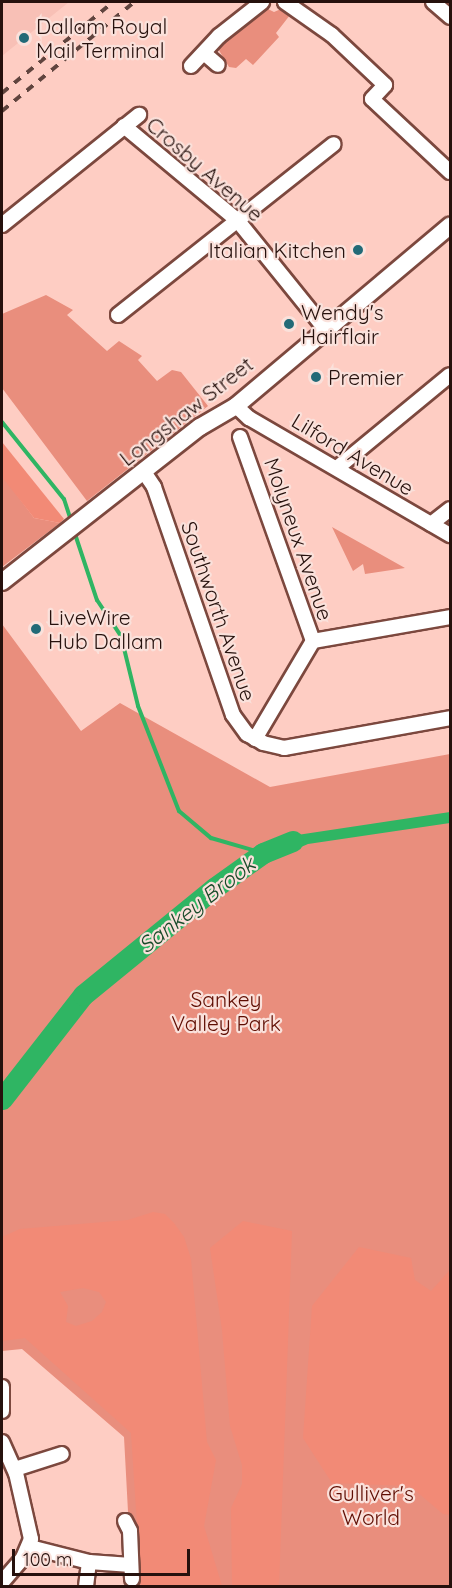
<!DOCTYPE html>
<html>
<head>
<meta charset="utf-8">
<style>
  body { margin:0 }
  #map { position:relative; width:452px; height:1588px; overflow:hidden; background:#fecdc3; font-family:Quicksand,sans-serif }
  div>[style] { position:absolute }
  .built>* { inset:0; background:#f8c0b6 }
  .green>* { inset:0; background:#e98e7d }
  .forest>* { inset:0; background:#f28a76 }
  .water>* { inset:0; background:#2fb563 }
  .stream>* { height:4px; margin:-2px; padding:0 2px; transform-origin:2px; border-radius:2px; background:#2fb563 }
  .river>* { height:21px; margin:-10.5px; padding:0 10.5px; transform-origin:10.5px; border-radius:10.5px; background:#2fb563 }
  .roads { filter:drop-shadow(2px 0 #7c483e) drop-shadow(-2px 0 #7c483e) drop-shadow(0 2px #7c483e) drop-shadow(0 -2px #7c483e) }
  .minor>* { height:14px; margin:-7px; padding:0 7px; transform-origin:7px; border-radius:7px; background:#fff }
  .tertiary>* { height:16px; margin:-8px; padding:0 8px; transform-origin:8px; border-radius:8px; background:#fff }
  .rail>* { height:4px; margin-top:-2px; transform-origin:0; background:repeating-linear-gradient(90deg,#60443e 0 8px,transparent 0 16px) }
  .dots>* { width:16px; height:16px; translate:-50% -50%; box-sizing:border-box; border:3px solid #fae1db; border-radius:50% }
  span { translate:-50% -50%; white-space:nowrap; text-align:center; line-height:1.15; -webkit-text-stroke:4.5px #fae1db; paint-order:stroke }
  .poi-label { font-size:21px; color:#26110d }
  .left { translate:0 -50%; text-align:left }
  .right { translate:-100% -50%; text-align:right }
  .street-label { font-size:21px; color:#26110d }
  .park-label { font-size:21px; color:#5f0d02 }
  .water-label { font-size:22px; color:#194b2a; font-style:italic }
  .frame { position:absolute; inset:0; border:3px solid #26110d; pointer-events:none }
  .scale { position:absolute; left:12px; top:1549px; width:178px; height:27px; box-sizing:border-box; border:3px solid #26110d; border-top:0; padding-left:8px; font-size:18px; line-height:21px; white-space:nowrap; color:#26110d; -webkit-text-stroke:4px #fae1db; paint-order:stroke }
</style>
</head>
<body>
<div id="map">
  <div class="built">
    <i style="clip-path:polygon(2px 2px,69px 2px,2px 56px)"></i>
  </div>
  <div class="green">
    <i style="clip-path:polygon(268px 9px,274px 12px,281px 9px,290px 15px,276px 33px,279px 37px,253px 65px,246px 59px,236px 68px,229px 67px,217px 47px)"></i>
    <i style="clip-path:polygon(46px 295px,73px 310px,67px 315px,107px 351px,119px 341px,142px 356px,138px 360px,157px 381px,172px 370px,181px 372px,208px 406px,87px 501px,2px 388px,2px 314px)"></i>
    <i style="clip-path:polygon(2px 475px,34px 518px,60px 523px,2px 567px)"></i>
    <i style="clip-path:polygon(332px 527px,405px 568px,365px 574px,363px 564px,353px 571px)"></i>
    <i style="clip-path:polygon(2px 624px,81px 731px,120px 703px,270px 787px,450px 754px,450px 1586px,132px 1586px,124px 1437px,22px 1349px,2px 1351px)"></i>
  </div>
  <div class="forest">
    <i style="clip-path:polygon(2px 442px,64px 519px,60px 523px,34px 518px,2px 477px)"></i>
    <i style="clip-path:polygon(evenodd,153px 1212px,165px 1214px,174px 1223px,184px 1237px,191px 1259px,207px 1442px,216px 1460px,204px 1526px,222px 1586px,141px 1586px,131px 1433px,25px 1338px,2px 1341px,2px 1237px,20px 1229px,128px 1220px,153px 1212px,83px 1288px,99px 1292px,106px 1302px,102px 1312px,92px 1321px,76px 1326px,66px 1322px,68px 1306px,60px 1292px,83px 1288px)"></i>
    <i style="clip-path:polygon(243px 1221px,292px 1231px,279px 1586px,232px 1586px,231px 1508px,242px 1484px,242px 1465px,230px 1426px,222px 1330px,210px 1248px)"></i>
    <i style="clip-path:polygon(359px 1247px,411px 1258px,415px 1280px,431px 1291px,450px 1270px,450px 1515px,443px 1514px,410px 1486px,332px 1483px,303px 1438px,312px 1306px)"></i>
  </div>
  <div class="water">
    <i style="clip-path:polygon(450px 812px,450px 823px,308px 844px,271px 860px,265px 844px,284px 837px)"></i>
  </div>
  <div class="stream">
    <i style="left:2px;top:422px;width:99px;rotate:51.2deg"></i>
    <i style="left:64px;top:499px;width:23px;rotate:72deg"></i>
    <i style="left:74px;top:531px;width:73px;rotate:71.6deg"></i>
    <i style="left:97px;top:600px;width:43px;rotate:56.3deg"></i>
    <i style="left:121px;top:636px;width:72px;rotate:76.3deg"></i>
    <i style="left:138px;top:706px;width:113px;rotate:68.7deg"></i>
    <i style="left:179px;top:811px;width:42px;rotate:40.2deg"></i>
    <i style="left:211px;top:838px;width:54px;rotate:16.1deg"></i>
  </div>
  <div class="river">
    <i style="left:2px;top:1099px;width:132px;rotate:-52.1deg"></i>
    <i style="left:83px;top:995px;width:169px;rotate:-39.2deg"></i>
    <i style="left:214px;top:888px;width:60px;rotate:-35.5deg"></i>
    <i style="left:263px;top:853px;width:32px;rotate:-22deg"></i>
  </div>
  <div class="roads">
    <div class="minor">
      <i style="left:285px;top:2px;width:57px;rotate:35.1deg"></i>
      <i style="left:332px;top:35px;width:73px;rotate:43.3deg"></i>
      <i style="left:385px;top:85px;width:19px;rotate:133deg"></i>
      <i style="left:372px;top:99px;width:107px;rotate:43.1deg"></i>
      <i style="left:433px;top:2px;width:23px;rotate:41deg"></i>
      <i style="left:204px;top:53px;width:18px;rotate:41deg"></i>
      <i style="left:191px;top:66px;width:41px;rotate:-47deg"></i>
      <i style="left:219px;top:36px;width:55px;rotate:-38.3deg"></i>
      <i style="left:124px;top:126px;width:148px;rotate:39.8deg"></i>
      <i style="left:238px;top:221px;width:139px;rotate:51.1deg"></i>
      <i style="left:2px;top:225px;width:176px;rotate:-38.8deg"></i>
      <i style="left:118px;top:315px;width:275px;rotate:-38.4deg"></i>
      <i style="left:236px;top:406px;width:18px;rotate:43deg"></i>
      <i style="left:249px;top:418px;width:233px;rotate:30.2deg"></i>
      <i style="left:240px;top:437px;width:217px;rotate:70.3deg"></i>
      <i style="left:313px;top:641px;width:139px;rotate:-9.9deg"></i>
      <i style="left:337px;top:468px;width:146px;rotate:-39.5deg"></i>
      <i style="left:144px;top:472px;width:18px;rotate:56deg"></i>
      <i style="left:154px;top:487px;width:241px;rotate:70.9deg"></i>
      <i style="left:233px;top:715px;width:24px;rotate:54deg"></i>
      <i style="left:247px;top:734px;width:18px;rotate:29deg"></i>
      <i style="left:263px;top:743px;width:22px;rotate:13deg"></i>
      <i style="left:284px;top:748px;width:169px;rotate:-10.2deg"></i>
      <i style="left:431px;top:524px;width:24px;rotate:-38deg"></i>
      <i style="left:255px;top:739px;width:114px;rotate:-59.4deg"></i>
      <i style="left:2px;top:1387px;width:24px;rotate:90deg"></i>
      <i style="left:2px;top:1442px;width:34px;rotate:66deg"></i>
      <i style="left:16px;top:1473px;width:68px;rotate:77.2deg"></i>
      <i style="left:31px;top:1539px;width:21px;rotate:113deg"></i>
      <i style="left:23px;top:1558px;width:32px;rotate:131deg"></i>
      <i style="left:15px;top:1469px;width:49px;rotate:-17.7deg"></i>
      <i style="left:125px;top:1521px;width:11px;rotate:63deg"></i>
      <i style="left:130px;top:1531px;width:48px;rotate:87.6deg"></i>
      <i style="left:30px;top:1547px;width:61px;rotate:14.3deg"></i>
      <i style="left:89px;top:1562px;width:24px;rotate:97deg"></i>
      <i style="left:89px;top:1562px;width:42px;rotate:4.1deg"></i>
    </div>
    <div class="tertiary">
      <i style="left:2px;top:582px;width:251px;rotate:-38.1deg"></i>
      <i style="left:200px;top:427px;width:42px;rotate:-30.3deg"></i>
      <i style="left:236px;top:406px;width:280px;rotate:-40.1deg"></i>
    </div>
  </div>
  <div class="rail">
    <i style="left:2px;top:93px;width:144px;rotate:-39.3deg"></i>
    <i style="left:2px;top:111px;width:171px;rotate:-39.5deg"></i>
  </div>
  <div class="dots">
    <i style="left:24px;top:38px;background:#226a77"></i>
    <i style="left:358px;top:250px;background:#226a77"></i>
    <i style="left:289px;top:324px;background:#226a77"></i>
    <i style="left:316px;top:377px;background:#226a77"></i>
    <i style="left:36px;top:629px;background:#226a77"></i>
  </div>
  <div class="poi-label">
    <span class="left" style="left:36px;top:38px">Dallam Royal<br>Mail Terminal</span>
    <span class="right" style="left:346px;top:250px">Italian Kitchen</span>
    <span class="left" style="left:301px;top:324px">Wendy's<br>Hairflair</span>
    <span class="left" style="left:328px;top:377px">Premier</span>
    <span class="left" style="left:48px;top:629px">LiveWire<br>Hub Dallam</span>
  </div>
  <div class="street-label">
    <span style="left:205px;top:169px;rotate:41deg">Crosby Avenue</span>
    <span style="left:186px;top:411px;rotate:-38deg">Longshaw Street</span>
    <span style="left:353px;top:454px;rotate:31deg">Lilford Avenue</span>
    <span style="left:299px;top:539px;rotate:71deg">Molyneux Avenue</span>
    <span style="left:219px;top:611px;rotate:71deg">Southworth Avenue</span>
  </div>
  <div class="park-label">
    <span style="left:226px;top:1011px">Sankey<br>Valley Park</span>
    <span style="left:371px;top:1505px">Gulliver's<br>World</span>
  </div>
  <div class="water-label">
    <span style="left:197px;top:905px;rotate:-38deg">Sankey Brook</span>
  </div>
  <div class="frame"></div>
  <div class="scale">100 m</div>
</div>
</body>
</html>
